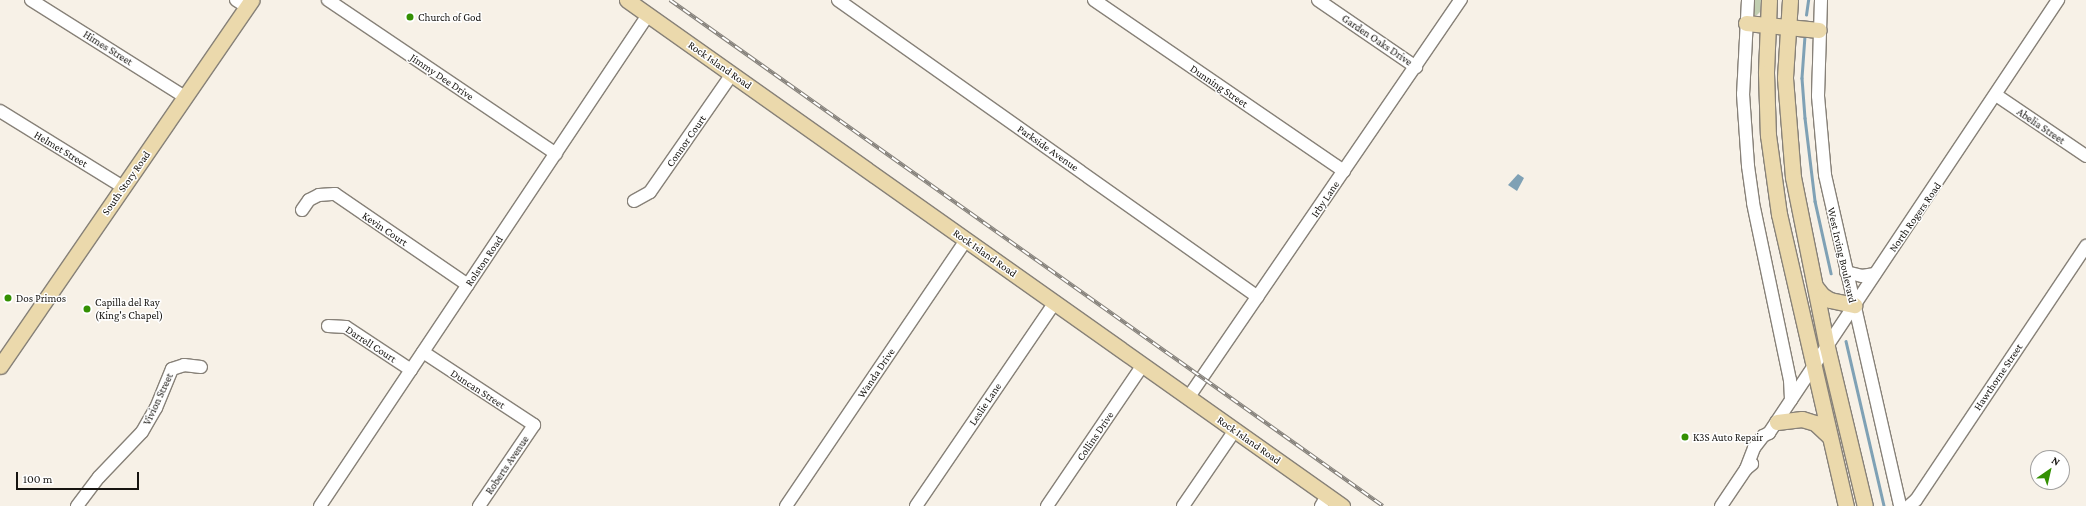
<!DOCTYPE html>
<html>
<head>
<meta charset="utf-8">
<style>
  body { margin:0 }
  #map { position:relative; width:2086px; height:506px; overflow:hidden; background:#f7f1e7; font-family:"Crimson Pro",serif }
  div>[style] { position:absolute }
  .green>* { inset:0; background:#c1ceb1 }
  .water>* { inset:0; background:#7fa1b5 }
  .stream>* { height:2.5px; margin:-1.25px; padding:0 1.25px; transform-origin:1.25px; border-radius:1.25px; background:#7fa1b5 }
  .roads { filter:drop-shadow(1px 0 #878178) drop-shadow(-1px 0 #878178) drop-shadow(0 1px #878178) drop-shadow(0 -1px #878178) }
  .minor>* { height:12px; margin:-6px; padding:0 6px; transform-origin:6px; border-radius:6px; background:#fff }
  .major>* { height:15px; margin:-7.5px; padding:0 7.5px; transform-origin:7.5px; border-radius:7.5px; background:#ebd9ac }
  .rail>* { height:4px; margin-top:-2px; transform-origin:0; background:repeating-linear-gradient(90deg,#fff 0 8px,#85817b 0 16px); box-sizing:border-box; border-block:1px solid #85817b }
  .dots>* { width:11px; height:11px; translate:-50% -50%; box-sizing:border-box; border:2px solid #fff; border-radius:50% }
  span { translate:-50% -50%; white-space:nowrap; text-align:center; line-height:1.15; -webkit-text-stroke:3px #fff; paint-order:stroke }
  .poi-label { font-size:11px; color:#171511 }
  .left { translate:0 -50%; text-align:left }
  .street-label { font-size:11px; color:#171511 }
  .north { position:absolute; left:2030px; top:450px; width:40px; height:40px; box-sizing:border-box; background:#fff; border:1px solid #a2a1a0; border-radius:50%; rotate:34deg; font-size:11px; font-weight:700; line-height:16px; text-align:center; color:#171511 }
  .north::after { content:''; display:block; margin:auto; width:14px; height:18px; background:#349003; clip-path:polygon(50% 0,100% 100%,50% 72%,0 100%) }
  .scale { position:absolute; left:16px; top:472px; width:123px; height:18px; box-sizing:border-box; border:2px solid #171511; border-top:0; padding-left:5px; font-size:12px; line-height:14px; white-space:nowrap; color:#171511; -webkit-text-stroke:3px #fff; paint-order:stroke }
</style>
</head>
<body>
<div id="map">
  <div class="green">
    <i style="clip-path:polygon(1752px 0,1761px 0,1760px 12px,1757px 15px,1753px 15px)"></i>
  </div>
  <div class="water">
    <i style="clip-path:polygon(1518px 174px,1524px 178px,1517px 191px,1508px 185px)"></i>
  </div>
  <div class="stream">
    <i style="left:1806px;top:15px;width:15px;rotate:-82deg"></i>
    <i style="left:1805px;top:36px;width:42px;rotate:94.1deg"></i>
    <i style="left:1802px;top:78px;width:40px;rotate:85.7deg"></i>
    <i style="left:1805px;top:118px;width:84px;rotate:83.1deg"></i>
    <i style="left:1815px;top:201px;width:74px;rotate:77.5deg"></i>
    <i style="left:1846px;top:341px;width:169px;rotate:77deg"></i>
  </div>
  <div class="roads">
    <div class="minor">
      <i style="left:31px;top:0;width:182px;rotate:32.2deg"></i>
      <i style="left:236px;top:0;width:13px;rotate:32deg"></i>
      <i style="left:328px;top:0;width:275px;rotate:34deg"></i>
      <i style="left:838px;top:0;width:514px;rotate:35.27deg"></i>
      <i style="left:1094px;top:0;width:303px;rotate:34.4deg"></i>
      <i style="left:1318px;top:0;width:119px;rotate:34.4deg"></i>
      <i style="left:1748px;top:0;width:94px;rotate:93deg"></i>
      <i style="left:1743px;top:94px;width:72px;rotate:86deg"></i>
      <i style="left:1748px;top:166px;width:37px;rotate:82deg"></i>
      <i style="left:1753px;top:203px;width:181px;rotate:78.2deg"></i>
      <i style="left:1790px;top:380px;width:20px;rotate:87deg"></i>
      <i style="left:1821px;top:0;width:96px;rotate:91.8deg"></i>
      <i style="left:1818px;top:96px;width:79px;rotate:84.9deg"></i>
      <i style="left:1825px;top:175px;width:339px;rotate:77.2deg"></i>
      <i style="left:1996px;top:95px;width:109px;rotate:34.1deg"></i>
      <i style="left:0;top:111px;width:145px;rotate:31.7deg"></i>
      <i style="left:634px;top:201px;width:18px;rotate:-29deg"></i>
      <i style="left:650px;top:192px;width:144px;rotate:-55.2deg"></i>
      <i style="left:302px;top:210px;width:12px;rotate:-55deg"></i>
      <i style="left:309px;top:200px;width:11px;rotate:-27deg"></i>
      <i style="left:319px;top:195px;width:16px;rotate:-4deg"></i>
      <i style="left:335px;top:194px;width:161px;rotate:34.4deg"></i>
      <i style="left:1846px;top:272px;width:16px;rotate:14deg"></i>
      <i style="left:1862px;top:276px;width:13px;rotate:-9deg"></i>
      <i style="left:328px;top:326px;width:18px;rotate:3deg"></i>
      <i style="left:346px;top:327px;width:78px;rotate:33.5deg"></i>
      <i style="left:423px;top:352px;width:133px;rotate:33.3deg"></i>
      <i style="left:534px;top:425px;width:98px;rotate:124.2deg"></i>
      <i style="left:1188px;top:398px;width:483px;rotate:-55.6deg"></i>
      <i style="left:1746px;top:469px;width:22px;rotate:-69deg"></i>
      <i style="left:1754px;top:448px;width:15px;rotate:-53deg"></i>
      <i style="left:1763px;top:436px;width:7px;rotate:-27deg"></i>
      <i style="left:1769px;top:433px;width:521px;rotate:-56.28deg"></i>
      <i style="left:77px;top:506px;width:36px;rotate:-53deg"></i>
      <i style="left:99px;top:477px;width:62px;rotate:-46.3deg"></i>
      <i style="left:142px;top:432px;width:28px;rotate:-60deg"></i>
      <i style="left:156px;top:408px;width:42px;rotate:-67.7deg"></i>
      <i style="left:172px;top:369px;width:13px;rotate:-18deg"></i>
      <i style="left:184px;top:365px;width:17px;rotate:7deg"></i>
      <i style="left:320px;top:506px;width:590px;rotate:-56.26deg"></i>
      <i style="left:786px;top:506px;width:321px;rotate:-55.9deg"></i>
      <i style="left:916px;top:506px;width:247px;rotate:-55.7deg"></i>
      <i style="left:1047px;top:506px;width:171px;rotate:-55.8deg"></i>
      <i style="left:1183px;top:506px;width:92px;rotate:-55.6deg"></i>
      <i style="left:1321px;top:506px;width:12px;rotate:-59deg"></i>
      <i style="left:1721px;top:506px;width:45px;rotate:-56deg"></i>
      <i style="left:1746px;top:469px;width:8px;rotate:-40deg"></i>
      <i style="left:1909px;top:506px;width:9px;rotate:-41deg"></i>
      <i style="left:1916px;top:500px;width:306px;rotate:-56.2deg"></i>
    </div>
    <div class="major">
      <i style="left:627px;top:0;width:876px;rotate:35.29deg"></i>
      <i style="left:1769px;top:0;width:73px;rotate:92.4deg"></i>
      <i style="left:1766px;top:73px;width:62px;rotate:88.2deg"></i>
      <i style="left:1768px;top:135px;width:80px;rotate:82.1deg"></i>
      <i style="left:1779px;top:214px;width:300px;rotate:77.1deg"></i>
      <i style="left:1790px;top:0;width:78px;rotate:93.7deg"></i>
      <i style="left:1785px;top:78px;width:99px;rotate:85.4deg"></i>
      <i style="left:1793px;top:177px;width:173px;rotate:78.7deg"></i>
      <i style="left:1827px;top:347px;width:163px;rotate:76.6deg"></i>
      <i style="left:1746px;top:23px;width:73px;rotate:5.5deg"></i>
      <i style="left:1815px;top:286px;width:11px;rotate:52deg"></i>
      <i style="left:1822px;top:295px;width:9px;rotate:32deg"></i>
      <i style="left:1830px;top:300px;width:25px;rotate:12deg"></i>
      <i style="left:0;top:366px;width:444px;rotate:-55.5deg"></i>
      <i style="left:1777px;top:422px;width:25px;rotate:-7deg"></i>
      <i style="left:1802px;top:419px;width:14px;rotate:17deg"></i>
      <i style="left:1815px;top:423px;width:19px;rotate:43deg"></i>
    </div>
  </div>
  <div class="rail">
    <i style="left:670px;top:0;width:874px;rotate:35.36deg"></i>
  </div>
  <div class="dots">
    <i style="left:410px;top:17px;background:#349003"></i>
    <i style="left:8px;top:298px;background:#349003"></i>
    <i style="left:87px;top:309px;background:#349003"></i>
    <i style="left:1685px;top:437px;background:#349003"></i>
  </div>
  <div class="poi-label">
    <span class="left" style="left:418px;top:17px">Church of God</span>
    <span class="left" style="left:16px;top:298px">Dos Primos</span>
    <span class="left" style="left:95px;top:309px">Capilla del Ray<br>(King's Chapel)</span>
    <span class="left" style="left:1693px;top:437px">K3S Auto Repair</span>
  </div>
  <div class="street-label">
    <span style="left:1377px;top:40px;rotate:34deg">Garden Oaks Drive</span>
    <span style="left:108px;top:48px;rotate:32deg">Himes Street</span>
    <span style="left:720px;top:65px;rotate:35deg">Rock Island Road</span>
    <span style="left:442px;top:77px;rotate:34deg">Jimmy Dee Drive</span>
    <span style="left:1219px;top:86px;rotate:34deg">Dunning Street</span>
    <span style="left:2041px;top:126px;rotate:34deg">Abelia Street</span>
    <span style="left:686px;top:141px;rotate:-55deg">Connor Court</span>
    <span style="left:1048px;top:148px;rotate:35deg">Parkside Avenue</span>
    <span style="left:61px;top:149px;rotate:31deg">Helmet Street</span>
    <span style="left:126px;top:183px;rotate:-55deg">South Story Road</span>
    <span style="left:1325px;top:199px;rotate:-56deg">Irby Lane</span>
    <span style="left:1915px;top:217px;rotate:-55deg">North Rogers Road</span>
    <span style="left:385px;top:229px;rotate:34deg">Kevin Court</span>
    <span style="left:985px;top:253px;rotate:35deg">Rock Island Road</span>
    <span style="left:1842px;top:255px;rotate:77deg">West Irving Boulevard</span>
    <span style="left:484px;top:261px;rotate:-56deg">Rolston Road</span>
    <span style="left:371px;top:344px;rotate:33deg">Darrell Court</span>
    <span style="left:876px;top:373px;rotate:-56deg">Wanda Drive</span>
    <span style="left:1998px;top:377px;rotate:-56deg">Hawthorne Street</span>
    <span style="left:478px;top:389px;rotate:33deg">Duncan Street</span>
    <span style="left:158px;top:399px;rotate:-65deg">Vivion Street</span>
    <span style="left:985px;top:404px;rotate:-56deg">Leslie Lane</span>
    <span style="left:1095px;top:436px;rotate:-56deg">Collins Drive</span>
    <span style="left:1249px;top:440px;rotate:35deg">Rock Island Road</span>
    <span style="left:507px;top:465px;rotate:-56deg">Roberts Avenue</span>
  </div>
  <div class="north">N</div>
  <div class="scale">100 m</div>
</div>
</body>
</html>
